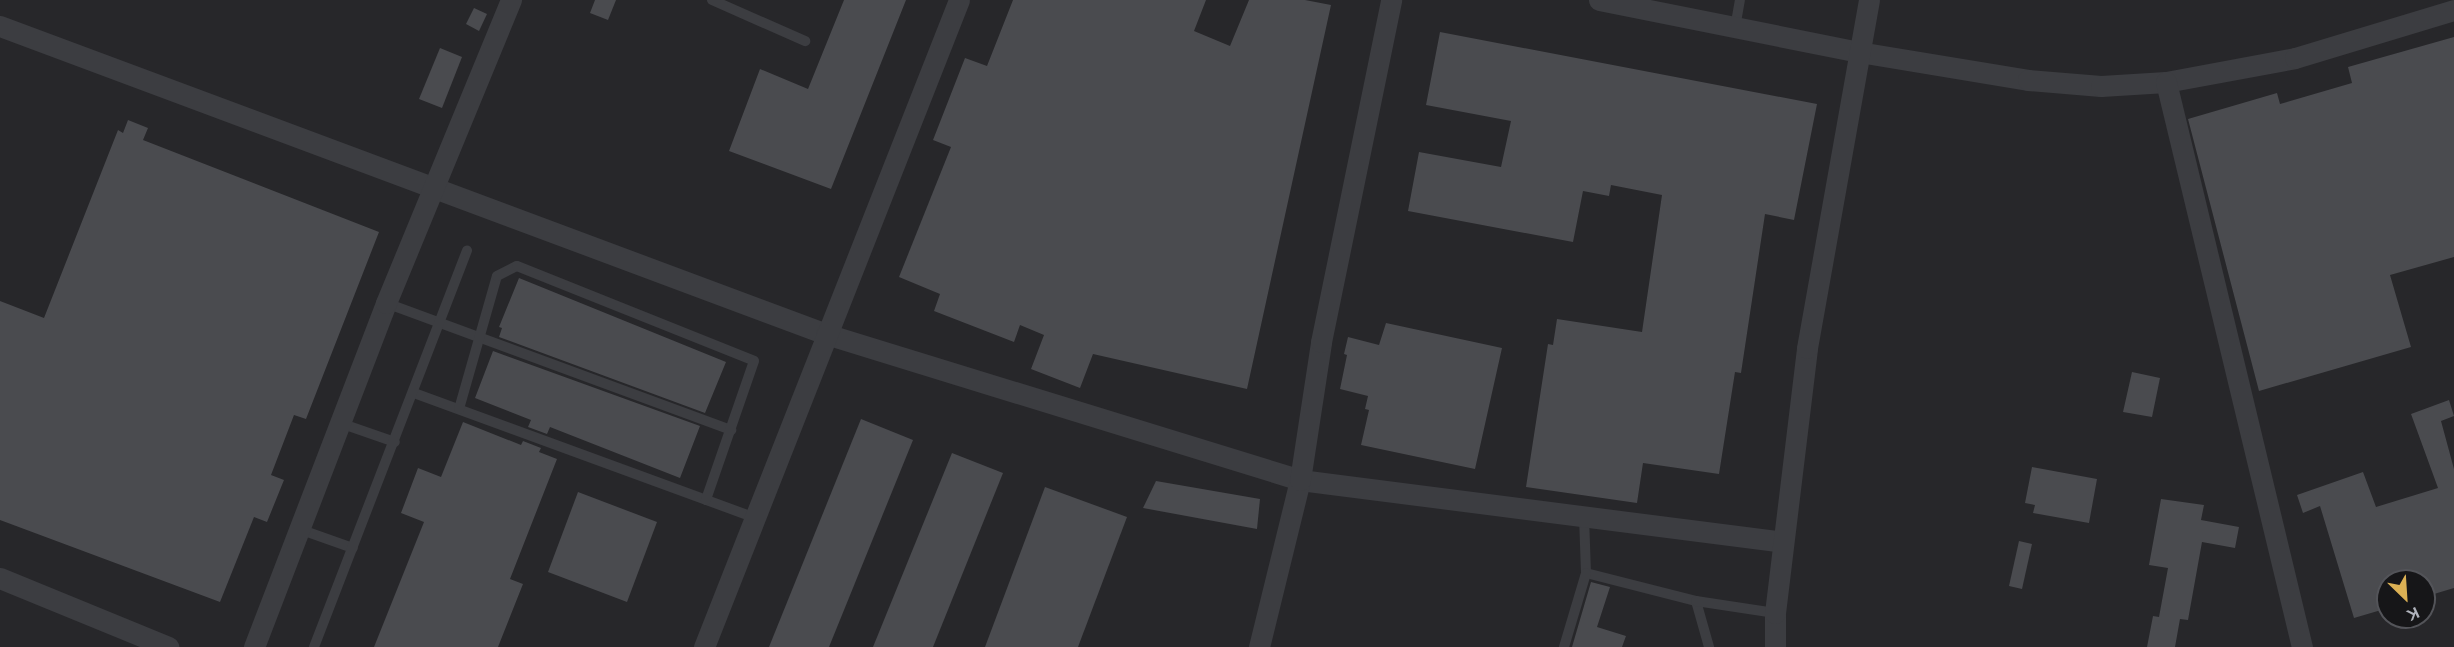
<!DOCTYPE html>
<html>
<head>
<meta charset="utf-8">
<style>
  body { margin:0 }
  #map { position:relative; width:2454px; height:647px; overflow:hidden; background:#1b1b1d; font-family:Arial,sans-serif }
  div>[style] { position:absolute }
  .built>* { inset:0; background:#27272a }
  .building>* { inset:0; background:#4a4b4f }
  .lane>* { height:10px; margin:-5px; padding:0 5px; transform-origin:5px; border-radius:5px; background:#3c3d41 }
  .street>* { height:21px; margin:-10.5px; padding:0 10.5px; transform-origin:10.5px; border-radius:10.5px; background:#3c3d41 }
  span { translate:-50% -50%; white-space:nowrap; text-align:center; line-height:1.15; -webkit-text-stroke:4.5px #161618; paint-order:stroke }
  .north { position:absolute; left:2376px; top:569px; width:60px; height:60px; box-sizing:border-box; background:#161618; border:2px solid #535459; border-radius:50%; rotate:155deg; font-size:16px; font-weight:700; line-height:24px; text-align:center; color:#afb2bb }
  .north::after { content:''; display:block; margin:auto; width:21px; height:27px; background:#dcb154; clip-path:polygon(50% 0,100% 100%,50% 72%,0 100%) }
</style>
</head>
<body>
<div id="map">
  <div class="built">
    <i style="clip-path:polygon(evenodd,0 0,2454px 0,2454px 647px,0 647px,0 0,2388px 581px,2424px 581px,2424px 617px,2388px 617px,2388px 581px)"></i>
  </div>
  <div class="building">
    <i style="clip-path:polygon(595px 0,616px 0,608px 20px,590px 13px)"></i>
    <i style="clip-path:polygon(844px 0,906px 0,831px 189px,729px 151px,760px 69px,808px 89px)"></i>
    <i style="clip-path:polygon(1013px 0,1206px 0,1194px 31px,1230px 46px,1249px 0,1305px 0,1331px 5px,1247px 389px,1093px 354px,1080px 388px,1031px 369px,1044px 335px,1020px 325px,1014px 342px,934px 311px,940px 294px,899px 277px,951px 147px,933px 140px,965px 58px,987px 66px)"></i>
    <i style="clip-path:polygon(474px 8px,487px 14px,479px 31px,466px 24px)"></i>
    <i style="clip-path:polygon(1440px 32px,1817px 104px,1794px 220px,1765px 214px,1741px 373px,1735px 372px,1719px 474px,1643px 463px,1637px 503px,1526px 487px,1548px 344px,1553px 345px,1557px 319px,1642px 332px,1662px 195px,1611px 185px,1609px 196px,1583px 191px,1573px 242px,1408px 211px,1419px 152px,1501px 167px,1511px 121px,1426px 105px)"></i>
    <i style="clip-path:polygon(2454px 37px,2454px 257px,2390px 275px,2411px 347px,2259px 391px,2188px 119px,2277px 93px,2280px 104px,2352px 83px,2348px 67px)"></i>
    <i style="clip-path:polygon(440px 48px,462px 57px,442px 108px,419px 99px)"></i>
    <i style="clip-path:polygon(128px 120px,148px 128px,143px 140px,379px 232px,306px 419px,294px 415px,271px 475px,284px 480px,267px 522px,254px 517px,220px 602px,0 520px,0 301px,44px 318px,118px 130px,123px 133px)"></i>
    <i style="clip-path:polygon(519px 278px,726px 362px,705px 413px,499px 337px,502px 328px,499px 327px)"></i>
    <i style="clip-path:polygon(1386px 323px,1502px 348px,1475px 469px,1361px 445px,1369px 410px,1365px 409px,1368px 396px,1340px 389px,1347px 355px,1344px 354px,1348px 337px,1379px 345px)"></i>
    <i style="clip-path:polygon(493px 351px,700px 426px,680px 478px,550px 427px,547px 434px,528px 427px,531px 420px,475px 398px)"></i>
    <i style="clip-path:polygon(2132px 372px,2160px 378px,2152px 417px,2123px 412px)"></i>
    <i style="clip-path:polygon(2449px 400px,2454px 416px,2441px 421px,2454px 469px,2454px 588px,2424px 597px,2424px 581px,2388px 581px,2388px 608px,2354px 618px,2320px 506px,2303px 513px,2297px 495px,2363px 472px,2376px 507px,2438px 488px,2411px 414px)"></i>
    <i style="clip-path:polygon(861px 419px,913px 440px,829px 647px,769px 647px)"></i>
    <i style="clip-path:polygon(463px 422px,521px 445px,523px 441px,541px 448px,539px 452px,557px 459px,510px 579px,523px 584px,498px 647px,374px 647px,424px 522px,401px 513px,418px 468px,441px 477px)"></i>
    <i style="clip-path:polygon(952px 453px,1003px 473px,933px 647px,873px 647px)"></i>
    <i style="clip-path:polygon(2032px 467px,2097px 479px,2089px 523px,2033px 513px,2035px 505px,2025px 503px)"></i>
    <i style="clip-path:polygon(1156px 481px,1260px 499px,1257px 529px,1143px 508px)"></i>
    <i style="clip-path:polygon(1045px 487px,1127px 517px,1078px 647px,985px 647px)"></i>
    <i style="clip-path:polygon(578px 492px,657px 522px,627px 602px,548px 572px)"></i>
    <i style="clip-path:polygon(2161px 499px,2204px 505px,2201px 520px,2239px 527px,2235px 548px,2202px 542px,2188px 620px,2180px 619px,2175px 647px,2147px 647px,2153px 616px,2159px 617px,2168px 568px,2149px 565px)"></i>
    <i style="clip-path:polygon(2019px 541px,2032px 544px,2022px 589px,2009px 586px)"></i>
    <i style="clip-path:polygon(1591px 582px,1610px 587px,1597px 627px,1626px 636px,1622px 647px,1572px 647px)"></i>
  </div>
  <div class="lane">
    <i style="left:712px;top:0;width:102px;rotate:23.8deg"></i>
    <i style="left:1735px;top:28px;width:28px;rotate:-80deg"></i>
    <i style="left:386px;top:303px;width:368px;rotate:20.2deg"></i>
    <i style="left:414px;top:393px;width:363px;rotate:20.1deg"></i>
    <i style="left:459px;top:409px;width:138px;rotate:-74.1deg"></i>
    <i style="left:497px;top:276px;width:22px;rotate:-27deg"></i>
    <i style="left:517px;top:266px;width:255px;rotate:21.8deg"></i>
    <i style="left:754px;top:361px;width:147px;rotate:109.1deg"></i>
    <i style="left:340px;top:423px;width:58px;rotate:19.1deg"></i>
    <i style="left:1584px;top:516px;width:57px;rotate:88deg"></i>
    <i style="left:1586px;top:573px;width:114px;rotate:14.3deg"></i>
    <i style="left:1696px;top:601px;width:48px;rotate:74.2deg"></i>
    <i style="left:299px;top:529px;width:57px;rotate:19.4deg"></i>
    <i style="left:1696px;top:601px;width:80px;rotate:8.6deg"></i>
    <i style="left:314px;top:647px;width:425px;rotate:-68.9deg"></i>
    <i style="left:1564px;top:647px;width:77px;rotate:-73.4deg"></i>
  </div>
  <div class="street">
    <i style="left:1599px;top:0;width:265px;rotate:11.3deg"></i>
    <i style="left:1859px;top:52px;width:171px;rotate:9.4deg"></i>
    <i style="left:2028px;top:80px;width:73px;rotate:4.7deg"></i>
    <i style="left:2101px;top:86px;width:65px;rotate:-3.5deg"></i>
    <i style="left:2166px;top:82px;width:131px;rotate:-10.5deg"></i>
    <i style="left:2295px;top:58px;width:166px;rotate:-16.8deg"></i>
    <i style="left:0;top:26px;width:882px;rotate:20.45deg"></i>
    <i style="left:826px;top:334px;width:496px;rotate:17.1deg"></i>
    <i style="left:1300px;top:480px;width:487px;rotate:7.3deg"></i>
    <i style="left:2166px;top:82px;width:581px;rotate:76.47deg"></i>
    <i style="left:0;top:578px;width:182px;rotate:22.3deg"></i>
    <i style="left:254px;top:647px;width:368px;rotate:-69deg"></i>
    <i style="left:386px;top:303px;width:328px;rotate:-67.6deg"></i>
    <i style="left:704px;top:647px;width:695px;rotate:-68.49deg"></i>
    <i style="left:1259px;top:647px;width:172px;rotate:-76.2deg"></i>
    <i style="left:1300px;top:480px;width:140px;rotate:-81.3deg"></i>
    <i style="left:1321px;top:342px;width:349px;rotate:-78.4deg"></i>
    <i style="left:1775px;top:647px;width:34px;rotate:-90deg"></i>
    <i style="left:1775px;top:613px;width:267px;rotate:-83.1deg"></i>
    <i style="left:1807px;top:348px;width:353px;rotate:-79.9deg"></i>
  </div>
  <div class="north">K</div>
</div>
</body>
</html>
